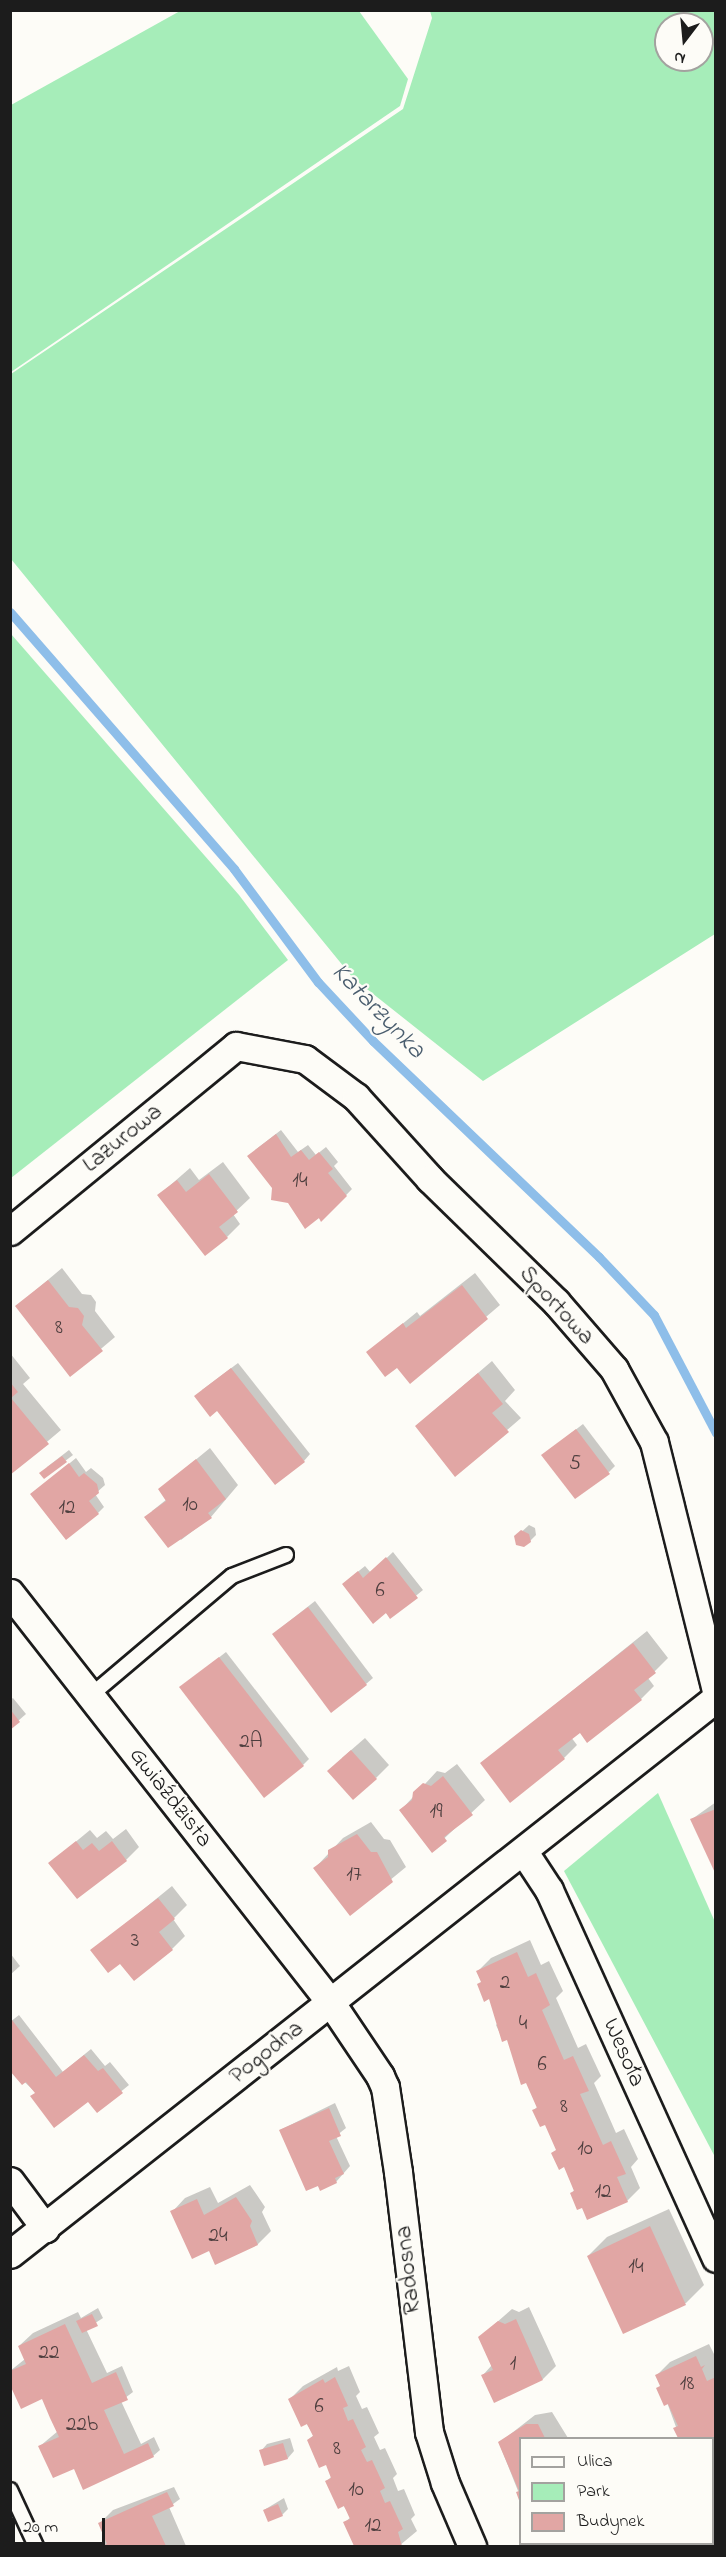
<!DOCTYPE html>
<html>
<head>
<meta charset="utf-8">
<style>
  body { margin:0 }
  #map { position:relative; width:726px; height:2557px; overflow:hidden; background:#fdfcf7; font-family:"Indie Flower",sans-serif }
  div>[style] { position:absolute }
  .green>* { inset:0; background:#a6edb9 }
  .shadow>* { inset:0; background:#0003 }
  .stream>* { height:9px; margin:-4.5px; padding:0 4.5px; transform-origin:4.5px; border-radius:4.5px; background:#8ebee9 }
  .building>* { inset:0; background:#e1a6a4 }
  .roads { filter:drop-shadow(2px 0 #1c1c1c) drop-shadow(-2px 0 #1c1c1c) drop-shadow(0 2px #1c1c1c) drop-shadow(0 -2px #1c1c1c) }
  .service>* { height:14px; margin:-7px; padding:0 7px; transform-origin:7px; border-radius:7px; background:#fdfcf7 }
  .minor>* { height:27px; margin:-13.5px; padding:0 13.5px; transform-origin:13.5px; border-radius:13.5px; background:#fdfcf7 }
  span { translate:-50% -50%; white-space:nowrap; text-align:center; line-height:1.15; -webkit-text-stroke:4.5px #fdfcf7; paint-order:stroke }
  .number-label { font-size:21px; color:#4d3e3e }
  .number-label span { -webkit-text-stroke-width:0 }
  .street-label { font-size:24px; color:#1c1c1c }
  .water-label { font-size:26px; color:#4a5d6e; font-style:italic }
  .frame { position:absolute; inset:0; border:12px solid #1c1c1c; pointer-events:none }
  .legend { position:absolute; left:519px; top:2437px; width:195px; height:108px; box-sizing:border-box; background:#fdfcf7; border:2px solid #a3a29f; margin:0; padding:8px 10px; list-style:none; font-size:18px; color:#1c1c1c }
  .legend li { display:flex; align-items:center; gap:12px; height:30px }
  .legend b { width:30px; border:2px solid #a3a29f }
  .north { position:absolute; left:654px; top:12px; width:60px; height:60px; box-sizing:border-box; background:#fdfcf7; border:2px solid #a3a29f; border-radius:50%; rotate:196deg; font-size:16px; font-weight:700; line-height:24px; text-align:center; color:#1c1c1c }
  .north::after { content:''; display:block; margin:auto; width:21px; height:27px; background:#1c1c1c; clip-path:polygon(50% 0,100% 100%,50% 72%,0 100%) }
  .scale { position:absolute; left:12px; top:2518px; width:93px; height:27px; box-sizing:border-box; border:3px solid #1c1c1c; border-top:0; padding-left:8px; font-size:18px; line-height:21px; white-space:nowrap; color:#1c1c1c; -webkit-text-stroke:4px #fdfcf7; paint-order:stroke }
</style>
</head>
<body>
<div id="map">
  <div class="green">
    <i style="clip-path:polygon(180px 11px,359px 11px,408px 79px,400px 106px,11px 372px,11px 105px)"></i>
    <i style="clip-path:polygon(evenodd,430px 11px,715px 11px,715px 934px,483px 1081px,353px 978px,11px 559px,11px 374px,403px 109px,432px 18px,430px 11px,666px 24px,702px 24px,702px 60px,666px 60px,666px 24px)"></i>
    <i style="clip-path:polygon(11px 634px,239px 895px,288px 960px,11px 1178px)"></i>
    <i style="clip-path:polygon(658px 1793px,715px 1922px,714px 2155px,564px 1871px)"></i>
  </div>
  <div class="shadow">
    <i style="clip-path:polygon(281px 1130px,298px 1152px,308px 1145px,316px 1155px,326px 1147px,338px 1162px,334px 1166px,352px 1189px,322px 1220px,289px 1202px,274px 1188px,255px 1150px)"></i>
    <i style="clip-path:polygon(223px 1162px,250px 1198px,233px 1214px,240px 1224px,227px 1237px,159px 1195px,190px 1168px,199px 1180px)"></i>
    <i style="clip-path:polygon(62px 1268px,82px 1294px,91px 1295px,96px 1302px,95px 1311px,115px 1337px,70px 1375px,17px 1306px)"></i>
    <i style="clip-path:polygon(475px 1273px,500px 1305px,410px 1382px,397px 1366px,368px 1352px,417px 1312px,420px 1316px)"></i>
    <i style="clip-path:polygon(10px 1353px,30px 1378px,23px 1384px,61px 1430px,10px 1473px)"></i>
    <i style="clip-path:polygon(492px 1361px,515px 1390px,505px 1401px,521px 1418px,455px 1475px,430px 1414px)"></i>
    <i style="clip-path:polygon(238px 1363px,310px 1454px,304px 1461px,202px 1390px)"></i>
    <i style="clip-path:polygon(583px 1424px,615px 1466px,609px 1472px,543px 1455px)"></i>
    <i style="clip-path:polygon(210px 1448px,238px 1485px,211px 1517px,181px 1540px,152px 1511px,167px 1499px,160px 1489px)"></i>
    <i style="clip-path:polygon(69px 1450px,73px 1455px,44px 1477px,47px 1467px)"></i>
    <i style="clip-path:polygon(76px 1458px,86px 1472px,91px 1468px,103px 1478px,105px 1485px,95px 1494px,104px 1507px,98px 1513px,32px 1494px)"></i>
    <i style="clip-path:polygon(529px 1525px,535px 1528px,536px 1535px,530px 1541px,516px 1537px)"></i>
    <i style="clip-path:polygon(393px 1552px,423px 1590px,390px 1617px,350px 1578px,365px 1566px,371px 1573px)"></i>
    <i style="clip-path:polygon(315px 1601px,373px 1678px,366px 1684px,273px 1634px)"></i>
    <i style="clip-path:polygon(647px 1631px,668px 1658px,648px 1678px,654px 1686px,641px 1699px,587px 1741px,580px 1731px,571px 1737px,577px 1745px,564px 1758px,482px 1763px)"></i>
    <i style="clip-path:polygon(226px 1652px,309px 1759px,303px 1765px,181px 1687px)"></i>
    <i style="clip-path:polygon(13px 1698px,26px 1714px,10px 1728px,10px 1700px)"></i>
    <i style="clip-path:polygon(365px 1738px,389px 1765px,376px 1778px,342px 1758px)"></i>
    <i style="clip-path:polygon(457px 1764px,485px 1800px,432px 1850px,401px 1810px,437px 1771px,445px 1773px)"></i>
    <i style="clip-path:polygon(716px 1802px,716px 1872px,692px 1819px)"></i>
    <i style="clip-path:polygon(371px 1822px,384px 1839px,390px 1840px,406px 1867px,350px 1913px,315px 1868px,343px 1838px)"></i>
    <i style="clip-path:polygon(126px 1829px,139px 1847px,126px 1860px,50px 1863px,90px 1830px,97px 1838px,106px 1831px,113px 1839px)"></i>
    <i style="clip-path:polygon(172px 1886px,187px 1905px,173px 1919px,185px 1936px,172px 1949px,134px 1978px,121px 1962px,92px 1951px)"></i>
    <i style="clip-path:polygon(530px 1940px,541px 1965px,549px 1961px,563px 1991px,556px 1998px,578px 2048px,586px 2044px,601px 2076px,594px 2083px,616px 2133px,624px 2129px,638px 2159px,631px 2167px,640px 2188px,627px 2201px,583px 2206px,571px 2194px,575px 2189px,546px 2123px,534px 2110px,538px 2106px,527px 2081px,522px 2083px,508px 2037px,503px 2040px,496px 2025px,500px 2021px,478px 1971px,491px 1958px)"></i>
    <i style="clip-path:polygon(10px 1953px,20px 1966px,10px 1975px)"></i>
    <i style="clip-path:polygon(19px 2015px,63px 2072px,91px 2049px,105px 2066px,110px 2062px,129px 2085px,97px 2111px,88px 2100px,36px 2093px,10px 2068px,10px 2022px)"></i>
    <i style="clip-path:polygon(335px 2103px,346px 2128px,336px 2136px,350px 2166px,336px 2182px,320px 2189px,280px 2130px)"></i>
    <i style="clip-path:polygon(250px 2185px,265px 2207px,262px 2212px,271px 2231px,258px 2244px,216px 2263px,210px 2249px,172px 2212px,185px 2198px,210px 2187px,218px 2203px)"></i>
    <i style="clip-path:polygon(669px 2209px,704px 2285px,686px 2303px,624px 2332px,588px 2256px,607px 2237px)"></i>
    <i style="clip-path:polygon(529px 2307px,556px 2366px,543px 2379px,483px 2375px,492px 2365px,480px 2337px,512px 2309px,519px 2312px)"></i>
    <i style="clip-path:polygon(98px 2308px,103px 2318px,86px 2329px,107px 2373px,122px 2366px,133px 2392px,121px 2401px,141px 2444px,154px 2437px,160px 2450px,153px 2456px,74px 2467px,40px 2446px,58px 2431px,43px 2397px,10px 2371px,25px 2359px,19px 2346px,33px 2333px,78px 2312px,81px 2318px)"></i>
    <i style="clip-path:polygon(709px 2344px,716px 2358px,716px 2507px,712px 2438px,680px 2438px,657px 2375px,670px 2362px)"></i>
    <i style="clip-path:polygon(349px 2366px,360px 2392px,356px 2396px,362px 2409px,367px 2407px,379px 2433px,374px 2437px,380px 2450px,385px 2448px,397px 2474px,393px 2478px,398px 2491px,404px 2489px,415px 2515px,411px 2519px,417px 2531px,399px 2546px,356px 2546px,345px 2522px,351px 2517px,327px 2481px,332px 2476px,327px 2463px,308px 2440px,314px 2435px,290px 2399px,303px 2386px,337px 2367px,338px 2371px)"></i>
    <i style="clip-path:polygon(552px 2412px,568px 2438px,520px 2438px,520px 2496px,499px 2443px,535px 2415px)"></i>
    <i style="clip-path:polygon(290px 2438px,294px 2451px,288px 2458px,261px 2451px,267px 2444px)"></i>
    <i style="clip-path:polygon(174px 2487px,180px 2499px,169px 2507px,186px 2546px,96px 2546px,107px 2538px,100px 2523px,113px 2510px)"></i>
    <i style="clip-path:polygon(284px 2498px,288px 2509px,282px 2515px,264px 2510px)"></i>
    <i style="clip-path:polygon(560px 2544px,619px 2544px,620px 2546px,557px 2546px)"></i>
  </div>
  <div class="stream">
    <i style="left:10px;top:612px;width:341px;rotate:48.9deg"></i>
    <i style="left:234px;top:869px;width:141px;rotate:53.4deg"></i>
    <i style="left:318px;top:982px;width:81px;rotate:47deg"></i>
    <i style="left:373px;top:1041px;width:313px;rotate:43.7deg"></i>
    <i style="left:599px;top:1257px;width:80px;rotate:46.5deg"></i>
    <i style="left:654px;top:1315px;width:133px;rotate:62.3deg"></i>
  </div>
  <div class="building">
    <i style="clip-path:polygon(276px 1134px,291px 1157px,301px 1150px,309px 1160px,319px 1152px,333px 1169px,328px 1173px,347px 1196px,321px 1222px,319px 1218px,305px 1229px,288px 1203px,271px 1200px,272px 1188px,247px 1156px)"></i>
    <i style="clip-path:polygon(209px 1174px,238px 1212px,219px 1227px,228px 1238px,205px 1256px,157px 1195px,177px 1180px,186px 1192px)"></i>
    <i style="clip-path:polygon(48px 1280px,69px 1307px,78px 1308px,84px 1316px,82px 1325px,103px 1351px,70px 1377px,15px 1306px)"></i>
    <i style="clip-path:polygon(462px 1285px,488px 1319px,410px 1384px,397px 1368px,385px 1377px,366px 1352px,403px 1323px,406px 1328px)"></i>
    <i style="clip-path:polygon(231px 1368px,305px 1462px,275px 1485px,217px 1411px,210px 1417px,194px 1396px)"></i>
    <i style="clip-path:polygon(478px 1373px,503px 1404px,492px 1413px,509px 1432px,455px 1477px,415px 1426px)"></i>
    <i style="clip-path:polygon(10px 1382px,18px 1392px,11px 1398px,49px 1444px,10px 1475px)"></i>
    <i style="clip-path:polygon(576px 1429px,610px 1474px,575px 1499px,541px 1455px)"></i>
    <i style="clip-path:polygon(62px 1456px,67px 1462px,44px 1479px,39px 1473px)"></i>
    <i style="clip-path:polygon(196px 1459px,226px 1499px,208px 1513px,212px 1518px,168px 1548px,144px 1517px,166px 1501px,158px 1489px)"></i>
    <i style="clip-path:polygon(69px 1463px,79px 1477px,84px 1473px,97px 1484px,99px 1493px,89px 1501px,99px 1514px,66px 1540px,30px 1494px)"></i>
    <i style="clip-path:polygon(521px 1530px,529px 1534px,531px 1542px,524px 1547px,516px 1545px,514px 1536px)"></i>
    <i style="clip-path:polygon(386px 1557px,418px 1598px,390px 1619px,386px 1613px,373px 1624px,342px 1584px,358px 1571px,363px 1578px)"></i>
    <i style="clip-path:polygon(308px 1607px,367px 1685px,331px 1713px,272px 1634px)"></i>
    <i style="clip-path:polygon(633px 1643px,656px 1673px,634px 1690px,642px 1700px,587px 1743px,580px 1733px,558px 1750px,565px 1759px,510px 1803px,480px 1763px)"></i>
    <i style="clip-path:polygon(219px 1657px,304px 1766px,264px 1798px,179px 1687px)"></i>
    <i style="clip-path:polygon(10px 1709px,20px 1722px,10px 1730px)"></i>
    <i style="clip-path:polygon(351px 1750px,377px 1779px,353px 1800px,327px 1771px)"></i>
    <i style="clip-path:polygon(443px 1776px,473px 1815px,444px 1837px,447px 1841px,432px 1853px,399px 1810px,412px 1800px,413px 1792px,423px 1783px,431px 1786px)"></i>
    <i style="clip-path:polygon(716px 1809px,716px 1875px,690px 1819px)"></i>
    <i style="clip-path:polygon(357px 1834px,371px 1852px,377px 1852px,393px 1882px,350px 1916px,313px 1868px,328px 1857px,328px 1850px)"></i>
    <i style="clip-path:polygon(76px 1841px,83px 1850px,92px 1843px,99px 1851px,112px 1841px,127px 1861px,77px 1899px,48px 1863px)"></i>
    <i style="clip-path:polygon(158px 1898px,175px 1919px,159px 1932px,173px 1950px,134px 1981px,120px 1964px,108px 1973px,90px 1950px)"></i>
    <i style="clip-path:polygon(517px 1952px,528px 1977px,536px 1973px,550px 2005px,542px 2010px,564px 2060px,573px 2056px,589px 2091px,580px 2094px,603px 2145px,611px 2141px,626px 2174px,617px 2177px,628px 2202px,587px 2220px,582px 2208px,577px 2210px,570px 2193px,574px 2191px,564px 2167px,559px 2170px,551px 2153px,556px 2150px,545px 2125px,540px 2127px,532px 2110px,537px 2108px,526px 2083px,521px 2085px,507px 2040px,502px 2042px,489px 1999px,484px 2002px,477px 1984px,481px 1982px,476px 1971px)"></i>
    <i style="clip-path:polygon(12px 2020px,56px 2077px,84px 2055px,98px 2071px,103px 2068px,123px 2093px,97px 2113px,88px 2102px,54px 2128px,30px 2096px,35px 2093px,26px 2082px,22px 2085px,10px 2071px)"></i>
    <i style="clip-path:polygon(329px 2108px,341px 2136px,329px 2141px,344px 2174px,335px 2178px,337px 2183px,320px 2191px,318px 2186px,306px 2191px,279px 2130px)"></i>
    <i style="clip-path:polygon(236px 2197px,252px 2221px,250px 2226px,258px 2245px,215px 2265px,209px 2251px,192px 2259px,170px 2211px,197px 2199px,204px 2215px)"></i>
    <i style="clip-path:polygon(650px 2226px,686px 2305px,623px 2334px,587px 2256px)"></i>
    <i style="clip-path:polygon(92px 2314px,98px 2326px,82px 2333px,76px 2321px)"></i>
    <i style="clip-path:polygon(516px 2319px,543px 2380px,494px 2403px,481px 2375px,493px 2370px,478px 2337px,498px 2321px,505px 2324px)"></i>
    <i style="clip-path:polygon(65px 2324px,92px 2383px,116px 2372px,128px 2400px,104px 2410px,124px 2454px,148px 2443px,154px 2457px,83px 2490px,74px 2469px,53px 2478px,38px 2446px,59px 2437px,50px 2418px,42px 2399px,21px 2409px,10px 2385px,10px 2371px,26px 2364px,18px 2346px)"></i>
    <i style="clip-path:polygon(696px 2356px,701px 2367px,705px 2365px,702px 2369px,707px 2381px,716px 2377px,715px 2511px,712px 2438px,678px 2438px,673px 2428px,678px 2426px,668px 2404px,664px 2406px,656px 2388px,660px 2386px,655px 2375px)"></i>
    <i style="clip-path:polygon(335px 2377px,348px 2406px,343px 2408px,348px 2421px,353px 2419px,366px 2447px,361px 2450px,367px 2462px,372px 2460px,385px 2488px,380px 2491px,385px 2503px,390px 2501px,403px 2529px,398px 2532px,402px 2546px,354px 2546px,343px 2522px,350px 2519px,344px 2506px,338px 2509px,325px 2481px,331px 2478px,326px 2465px,319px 2468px,307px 2440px,313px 2436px,307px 2424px,301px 2427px,288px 2399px,323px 2379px,325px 2383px)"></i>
    <i style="clip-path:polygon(526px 2424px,538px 2424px,545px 2438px,520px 2438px,520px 2503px,516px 2492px,519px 2491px,498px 2442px)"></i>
    <i style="clip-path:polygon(283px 2443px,288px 2459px,264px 2466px,259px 2450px)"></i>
    <i style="clip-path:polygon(167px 2492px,174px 2506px,152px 2516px,166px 2546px,101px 2546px,107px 2544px,98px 2523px)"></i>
    <i style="clip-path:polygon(278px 2504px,283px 2516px,268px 2522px,263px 2510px)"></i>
    <i style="clip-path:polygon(573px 2544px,601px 2544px,602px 2546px,566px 2546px)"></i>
  </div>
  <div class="roads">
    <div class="service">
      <i style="left:90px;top:1696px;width:186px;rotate:-40.2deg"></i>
      <i style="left:232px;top:1576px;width:58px;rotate:-21.3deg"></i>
      <i style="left:10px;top:2490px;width:62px;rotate:65.1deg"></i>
    </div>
    <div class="minor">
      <i style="left:10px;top:1231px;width:292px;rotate:-39.3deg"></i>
      <i style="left:236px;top:1046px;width:70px;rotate:10.7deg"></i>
      <i style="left:305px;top:1059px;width:64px;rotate:36.7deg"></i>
      <i style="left:356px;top:1097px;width:110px;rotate:47.9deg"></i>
      <i style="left:430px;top:1179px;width:176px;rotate:44.3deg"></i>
      <i style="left:556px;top:1302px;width:89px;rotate:49.1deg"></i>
      <i style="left:614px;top:1369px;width:83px;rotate:61.3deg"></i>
      <i style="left:654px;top:1442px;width:256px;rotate:76deg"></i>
      <i style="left:10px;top:1593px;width:521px;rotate:51.94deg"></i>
      <i style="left:331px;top:2003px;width:88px;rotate:56.1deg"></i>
      <i style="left:380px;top:2076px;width:12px;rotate:66deg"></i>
      <i style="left:385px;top:2087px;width:86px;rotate:81.3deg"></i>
      <i style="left:398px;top:2172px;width:262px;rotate:83.2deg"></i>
      <i style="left:429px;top:2432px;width:53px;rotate:72.6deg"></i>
      <i style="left:445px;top:2483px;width:69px;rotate:66.8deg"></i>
      <i style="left:524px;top:1852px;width:45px;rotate:56.7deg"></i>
      <i style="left:549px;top:1890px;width:404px;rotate:65.6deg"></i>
      <i style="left:10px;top:2181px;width:59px;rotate:53.3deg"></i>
      <i style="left:10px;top:2254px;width:899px;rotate:-38.22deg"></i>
    </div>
  </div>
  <div class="number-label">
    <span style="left:300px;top:1181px">14</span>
    <span style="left:59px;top:1328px">8</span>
    <span style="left:575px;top:1464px">5</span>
    <span style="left:190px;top:1505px">10</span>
    <span style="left:67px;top:1508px">12</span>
    <span style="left:380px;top:1591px">6</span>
    <span style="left:251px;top:1742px">2A</span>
    <span style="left:436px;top:1812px">19</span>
    <span style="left:354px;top:1875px">17</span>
    <span style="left:135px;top:1941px">3</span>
    <span style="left:505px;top:1983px">2</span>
    <span style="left:523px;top:2024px">4</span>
    <span style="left:542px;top:2065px">6</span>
    <span style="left:564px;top:2107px">8</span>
    <span style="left:585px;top:2149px">10</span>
    <span style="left:603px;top:2192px">12</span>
    <span style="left:218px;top:2236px">24</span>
    <span style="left:636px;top:2267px">14</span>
    <span style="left:49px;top:2353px">22</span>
    <span style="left:513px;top:2364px">1</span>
    <span style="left:687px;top:2384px">18</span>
    <span style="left:319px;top:2407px">6</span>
    <span style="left:82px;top:2425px">22b</span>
    <span style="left:337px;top:2449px">8</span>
    <span style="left:356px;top:2490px">10</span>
    <span style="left:373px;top:2526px">12</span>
  </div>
  <div class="street-label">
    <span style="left:123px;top:1139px;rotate:-39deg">Lazurowa</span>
    <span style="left:556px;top:1306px;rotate:47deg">Sportowa</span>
    <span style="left:170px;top:1798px;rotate:52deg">Gwiaździsta</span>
    <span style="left:267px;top:2053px;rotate:-38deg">Pogodna</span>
    <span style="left:623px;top:2053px;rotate:66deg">Wesoła</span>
    <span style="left:409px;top:2270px;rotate:-96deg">Radosna</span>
  </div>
  <div class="water-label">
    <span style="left:377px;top:1012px;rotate:46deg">Katarzynka</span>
  </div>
  <div class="frame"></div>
  <ul class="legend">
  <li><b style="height:8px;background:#fdfcf7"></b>Ulica</li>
  <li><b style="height:16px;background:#a6edb9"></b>Park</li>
  <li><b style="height:16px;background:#e1a6a4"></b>Budynek</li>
  </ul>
  <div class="north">N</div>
  <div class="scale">20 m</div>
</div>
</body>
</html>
